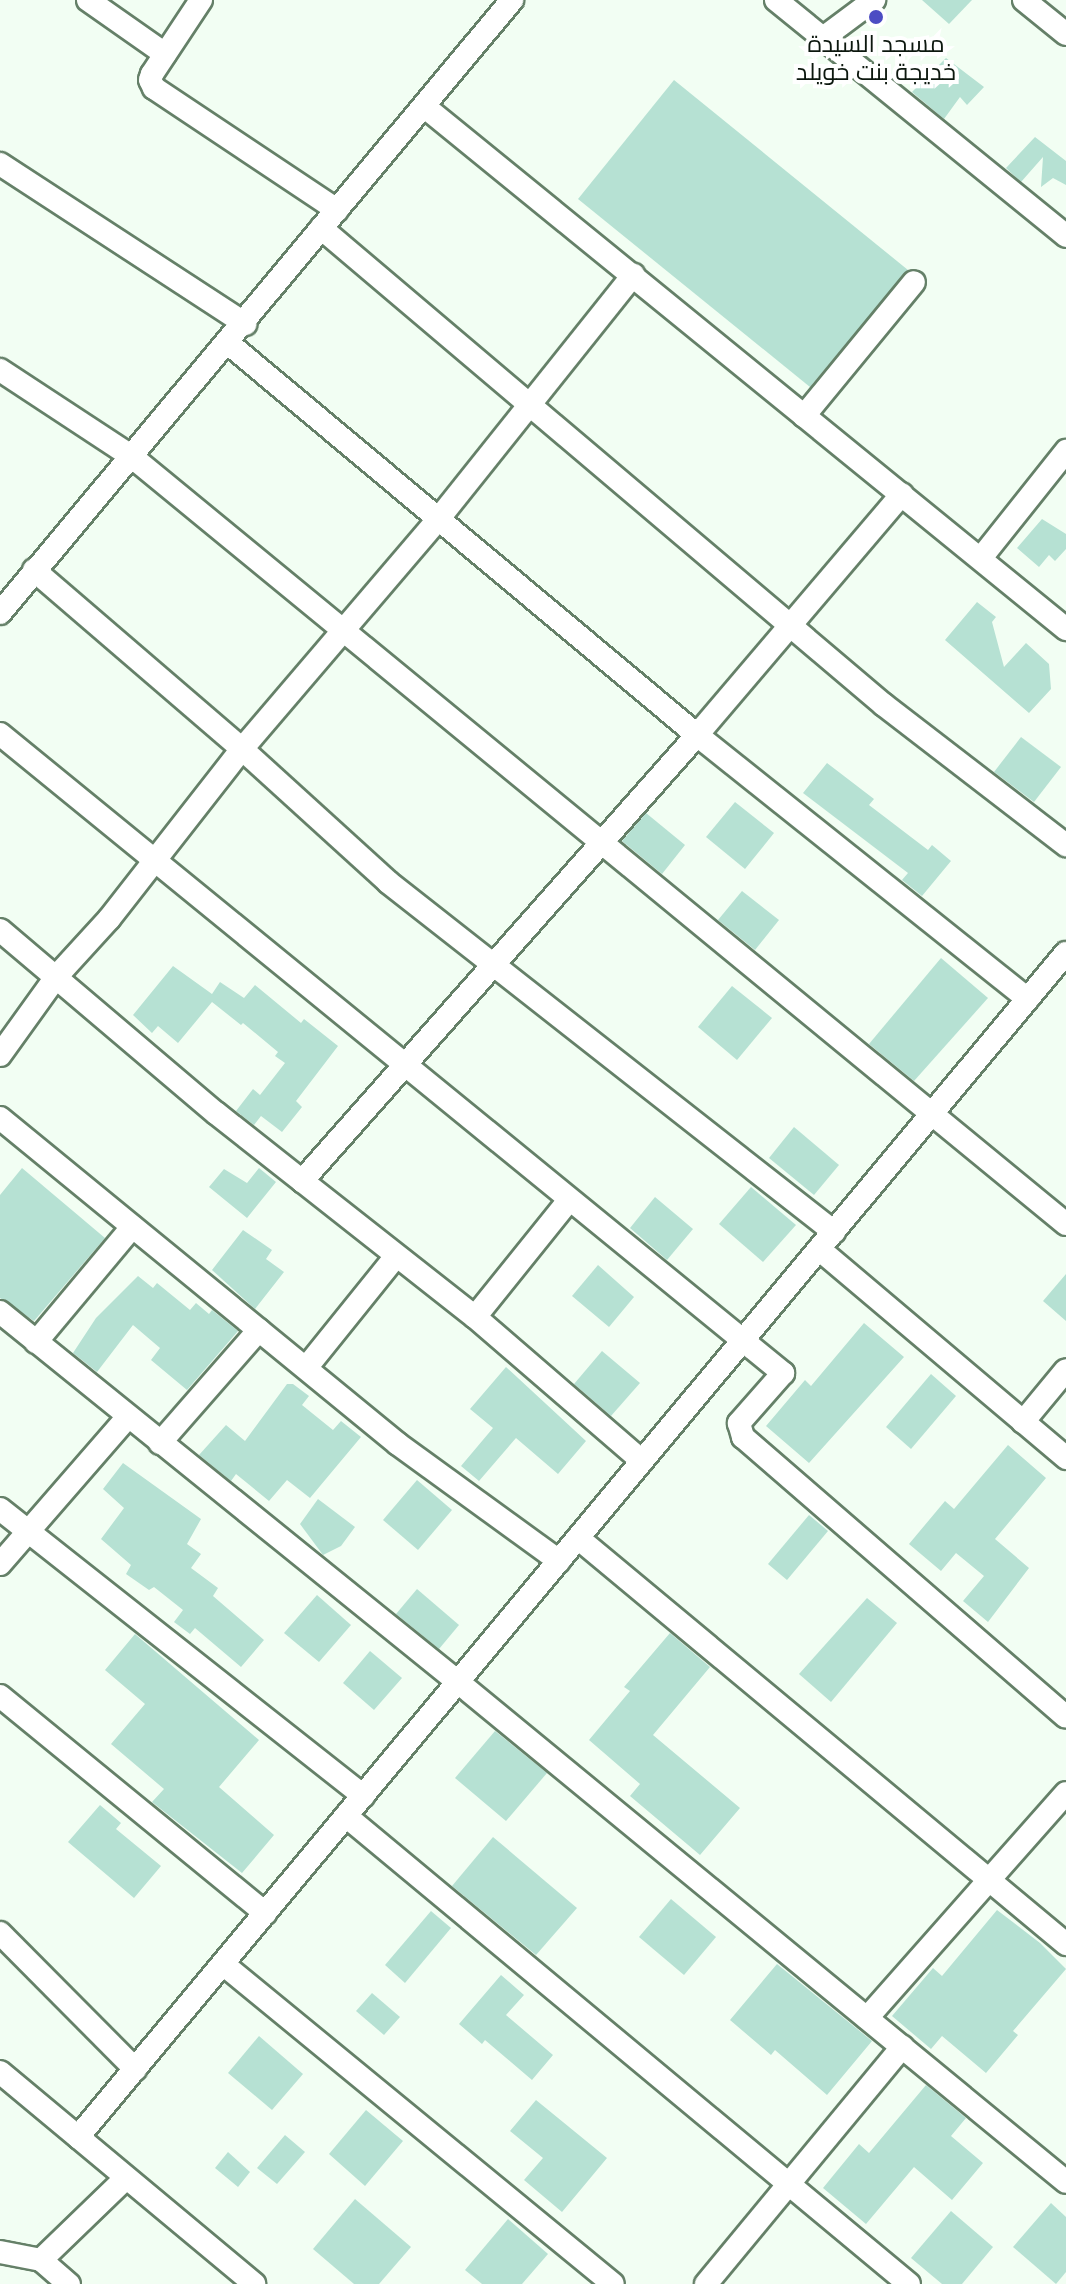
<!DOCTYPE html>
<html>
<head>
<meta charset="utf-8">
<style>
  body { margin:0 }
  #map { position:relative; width:1066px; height:2284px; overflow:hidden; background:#f2fef3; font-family:Mulish,Cairo,sans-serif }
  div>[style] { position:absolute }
  .building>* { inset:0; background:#b6e1d3 }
  .roads { filter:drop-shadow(2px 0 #658068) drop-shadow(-2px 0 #658068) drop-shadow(0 2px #658068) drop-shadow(0 -2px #658068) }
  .minor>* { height:22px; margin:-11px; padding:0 11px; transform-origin:11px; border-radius:11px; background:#fff }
  .dots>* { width:22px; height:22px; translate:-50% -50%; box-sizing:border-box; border:4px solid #fff; border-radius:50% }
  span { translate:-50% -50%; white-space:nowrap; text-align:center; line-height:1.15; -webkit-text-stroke:8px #fff; paint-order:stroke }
  .poi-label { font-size:24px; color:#0c170e }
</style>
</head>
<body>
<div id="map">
  <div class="building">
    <i style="clip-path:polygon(922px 0,972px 0,949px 24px)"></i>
    <i style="clip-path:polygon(946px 58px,984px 87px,967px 105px,960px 97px,944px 119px,912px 92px)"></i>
    <i style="clip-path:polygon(674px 80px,908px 270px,810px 387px,578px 199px)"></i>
    <i style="clip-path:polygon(1035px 137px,1066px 161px,1066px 185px,1053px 178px,1041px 187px,1043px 157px,1021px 182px,1006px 168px)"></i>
    <i style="clip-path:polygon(1042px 519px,1066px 534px,1066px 549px,1055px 561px,1049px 555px,1039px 567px,1017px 548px)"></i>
    <i style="clip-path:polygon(977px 602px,996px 617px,992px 622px,1004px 667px,1026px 643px,1049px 664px,1051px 689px,1029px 713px,945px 640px)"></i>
    <i style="clip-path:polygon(1021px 737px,1061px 767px,1034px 802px,994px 772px)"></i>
    <i style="clip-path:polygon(827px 763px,874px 799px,869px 805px,928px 850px,932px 845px,951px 861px,922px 896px,902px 880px,908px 873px,803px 793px)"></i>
    <i style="clip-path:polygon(735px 802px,774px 833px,745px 869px,706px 837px)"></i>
    <i style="clip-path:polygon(646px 813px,685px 845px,662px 874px,622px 841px)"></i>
    <i style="clip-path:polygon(742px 891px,779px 920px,755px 950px,718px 920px)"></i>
    <i style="clip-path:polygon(941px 958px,988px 998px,914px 1081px,869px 1044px)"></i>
    <i style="clip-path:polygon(173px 966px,212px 994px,220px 982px,244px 998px,255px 985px,301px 1023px,304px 1019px,338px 1046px,296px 1101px,302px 1107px,282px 1132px,261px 1116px,254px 1125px,236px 1111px,253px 1089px,260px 1095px,285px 1063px,275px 1056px,278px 1052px,243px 1023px,241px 1025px,212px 1002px,178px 1043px,158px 1026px,152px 1033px,133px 1015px)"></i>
    <i style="clip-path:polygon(732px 986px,772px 1018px,737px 1060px,698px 1027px)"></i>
    <i style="clip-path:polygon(794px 1127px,839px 1165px,814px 1195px,769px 1158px)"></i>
    <i style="clip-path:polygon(22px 1168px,105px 1238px,34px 1321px,0 1298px,0 1195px)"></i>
    <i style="clip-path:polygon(259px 1168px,276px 1182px,247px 1218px,209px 1187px,224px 1169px,247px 1183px)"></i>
    <i style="clip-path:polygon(751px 1187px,796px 1225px,763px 1262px,719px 1224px)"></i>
    <i style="clip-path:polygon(655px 1197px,693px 1229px,667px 1260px,630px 1228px)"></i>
    <i style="clip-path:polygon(243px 1230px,272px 1250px,266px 1259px,284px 1272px,255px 1309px,212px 1270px)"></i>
    <i style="clip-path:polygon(598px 1265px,634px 1297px,609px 1327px,572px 1296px)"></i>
    <i style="clip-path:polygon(1066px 1274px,1066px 1321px,1043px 1301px)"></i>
    <i style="clip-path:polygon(138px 1276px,153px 1288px,157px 1283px,190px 1310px,196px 1303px,209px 1314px,212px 1310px,238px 1331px,187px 1390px,151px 1360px,160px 1348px,133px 1325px,97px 1372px,73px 1353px,96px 1318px)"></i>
    <i style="clip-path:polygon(864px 1323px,904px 1357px,809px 1463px,766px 1426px,805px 1380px,811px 1386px)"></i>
    <i style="clip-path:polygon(602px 1351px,640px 1383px,611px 1416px,574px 1384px)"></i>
    <i style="clip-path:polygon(506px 1367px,586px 1441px,558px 1474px,516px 1438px,479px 1481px,461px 1466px,493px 1428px,470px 1409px)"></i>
    <i style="clip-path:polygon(931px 1374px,956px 1396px,911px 1449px,886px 1427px)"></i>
    <i style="clip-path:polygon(287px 1384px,293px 1384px,309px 1396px,302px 1405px,333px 1430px,341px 1421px,361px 1437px,310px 1498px,287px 1480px,269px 1501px,236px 1474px,231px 1481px,199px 1455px,226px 1425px,245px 1441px)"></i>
    <i style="clip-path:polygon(1008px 1445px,1046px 1478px,995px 1539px,1029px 1568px,988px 1622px,963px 1601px,984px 1576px,956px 1553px,941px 1571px,909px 1544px,945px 1501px,954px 1509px)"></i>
    <i style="clip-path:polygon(123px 1463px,201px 1519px,187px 1544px,201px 1554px,191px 1568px,218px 1588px,213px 1596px,264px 1640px,241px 1667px,195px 1628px,190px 1634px,174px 1622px,183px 1610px,154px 1587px,149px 1590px,126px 1574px,131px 1565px,101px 1539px,124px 1508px,103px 1489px)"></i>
    <i style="clip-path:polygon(417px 1480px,452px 1510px,418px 1550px,383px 1520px)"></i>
    <i style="clip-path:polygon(318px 1499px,355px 1527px,341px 1546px,323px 1555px,300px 1524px)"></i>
    <i style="clip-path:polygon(809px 1515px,828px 1531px,787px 1580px,768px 1564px)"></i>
    <i style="clip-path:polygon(417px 1589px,459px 1625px,439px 1649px,396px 1614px)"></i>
    <i style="clip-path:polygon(317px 1595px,351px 1625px,319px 1662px,284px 1633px)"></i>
    <i style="clip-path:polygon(867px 1598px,897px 1623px,831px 1702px,799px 1674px)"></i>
    <i style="clip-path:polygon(670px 1633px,710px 1667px,653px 1735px,740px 1808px,700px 1855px,630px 1796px,640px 1784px,589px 1740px,630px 1691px,624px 1687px)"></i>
    <i style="clip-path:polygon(135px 1634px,259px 1740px,219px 1787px,274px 1835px,242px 1873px,152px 1802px,164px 1789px,111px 1744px,145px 1704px,105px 1670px)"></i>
    <i style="clip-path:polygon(370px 1651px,402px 1678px,374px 1710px,343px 1683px)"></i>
    <i style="clip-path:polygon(495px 1731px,547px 1773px,506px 1821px,455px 1778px)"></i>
    <i style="clip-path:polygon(100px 1805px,121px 1823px,116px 1829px,161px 1866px,134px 1898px,68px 1842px)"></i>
    <i style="clip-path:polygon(493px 1837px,577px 1908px,536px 1955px,452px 1886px)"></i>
    <i style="clip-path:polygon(671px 1899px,716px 1937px,684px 1975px,639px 1937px)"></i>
    <i style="clip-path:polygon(997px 1910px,1040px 1943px,1066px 1969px,1013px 2031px,1018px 2035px,986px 2073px,942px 2036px,931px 2049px,892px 2016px,933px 1968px,942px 1976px)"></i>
    <i style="clip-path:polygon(431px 1911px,451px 1928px,405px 1983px,385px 1965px)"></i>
    <i style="clip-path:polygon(777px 1964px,872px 2041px,827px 2095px,775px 2050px,771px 2055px,730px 2020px)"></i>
    <i style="clip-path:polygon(501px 1975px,524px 1995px,506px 2015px,553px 2055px,532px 2080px,485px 2040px,482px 2044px,459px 2024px)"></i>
    <i style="clip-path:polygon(372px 1993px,400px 2017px,384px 2035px,356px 2011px)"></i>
    <i style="clip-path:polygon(259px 2036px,303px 2074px,272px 2110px,228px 2073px)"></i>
    <i style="clip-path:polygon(926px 2085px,966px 2118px,951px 2136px,983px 2163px,952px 2200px,914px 2167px,866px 2224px,823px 2188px,859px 2144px,869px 2153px)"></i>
    <i style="clip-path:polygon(536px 2100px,607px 2158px,562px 2212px,524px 2180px,543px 2158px,510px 2131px)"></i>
    <i style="clip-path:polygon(366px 2110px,403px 2141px,365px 2186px,329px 2154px)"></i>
    <i style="clip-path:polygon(285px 2135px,305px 2152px,277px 2184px,257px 2168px)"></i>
    <i style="clip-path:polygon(228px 2152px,250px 2172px,238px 2187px,215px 2168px)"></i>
    <i style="clip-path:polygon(355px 2199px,411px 2247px,379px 2284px,354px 2284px,313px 2249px)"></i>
    <i style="clip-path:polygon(1051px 2203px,1066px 2217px,1066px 2272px,1056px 2284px,1013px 2247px)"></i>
    <i style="clip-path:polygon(951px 2211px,993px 2247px,962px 2284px,942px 2284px,911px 2258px)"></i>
    <i style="clip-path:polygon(508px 2219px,548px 2254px,522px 2284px,482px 2284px,465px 2270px)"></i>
  </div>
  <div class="roads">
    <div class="minor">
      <i style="left:88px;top:0;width:94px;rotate:35deg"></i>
      <i style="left:201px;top:0;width:89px;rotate:123.5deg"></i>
      <i style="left:152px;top:74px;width:6px;rotate:108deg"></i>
      <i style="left:150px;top:80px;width:9px;rotate:63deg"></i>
      <i style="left:154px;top:88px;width:220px;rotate:33.7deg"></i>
      <i style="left:776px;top:0;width:374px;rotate:39.1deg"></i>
      <i style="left:1024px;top:0;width:54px;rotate:39deg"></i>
      <i style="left:823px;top:38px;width:64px;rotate:-36.7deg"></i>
      <i style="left:425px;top:107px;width:827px;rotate:39.16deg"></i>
      <i style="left:0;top:164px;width:293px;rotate:33.1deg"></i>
      <i style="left:321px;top:228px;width:738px;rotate:40.27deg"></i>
      <i style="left:884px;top:705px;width:230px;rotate:37.6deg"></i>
      <i style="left:228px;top:343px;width:611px;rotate:39.89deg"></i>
      <i style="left:697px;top:735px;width:423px;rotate:38.6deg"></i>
      <i style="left:0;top:370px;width:157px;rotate:33.3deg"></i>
      <i style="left:131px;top:456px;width:1210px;rotate:39.4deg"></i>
      <i style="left:804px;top:416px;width:173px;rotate:-50.6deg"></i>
      <i style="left:981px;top:558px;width:137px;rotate:-51.5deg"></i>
      <i style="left:34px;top:570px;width:274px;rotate:40.7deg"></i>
      <i style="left:242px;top:749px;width:197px;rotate:42.3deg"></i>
      <i style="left:388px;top:882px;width:567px;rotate:38.12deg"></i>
      <i style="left:0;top:613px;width:799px;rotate:-50.13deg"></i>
      <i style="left:0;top:734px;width:1011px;rotate:39.22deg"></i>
      <i style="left:783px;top:1373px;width:67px;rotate:131.3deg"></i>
      <i style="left:739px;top:1423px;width:15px;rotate:74deg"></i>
      <i style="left:743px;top:1437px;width:427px;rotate:40.9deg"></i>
      <i style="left:0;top:930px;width:283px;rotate:40.3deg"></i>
      <i style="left:216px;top:1113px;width:110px;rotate:38.3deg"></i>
      <i style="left:0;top:1055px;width:96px;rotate:-54.3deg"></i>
      <i style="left:56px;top:977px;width:79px;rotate:-47.6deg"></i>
      <i style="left:109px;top:919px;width:216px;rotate:-52deg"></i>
      <i style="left:242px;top:749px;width:305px;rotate:-49.5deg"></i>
      <i style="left:440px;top:517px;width:310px;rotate:-51.4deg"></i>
      <i style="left:0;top:1118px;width:514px;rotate:39.32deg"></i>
      <i style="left:398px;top:1444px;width:199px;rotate:36deg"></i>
      <i style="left:819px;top:1249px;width:324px;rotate:40.2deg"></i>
      <i style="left:0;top:1312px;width:589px;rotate:38.93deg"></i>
      <i style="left:458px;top:1682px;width:787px;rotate:39.43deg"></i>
      <i style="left:475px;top:1317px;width:150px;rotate:-51.2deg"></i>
      <i style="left:36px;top:1342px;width:150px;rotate:-50.1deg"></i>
      <i style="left:306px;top:1368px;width:144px;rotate:-51.2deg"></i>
      <i style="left:1023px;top:1422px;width:67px;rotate:-50.4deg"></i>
      <i style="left:160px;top:1443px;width:150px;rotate:-48.8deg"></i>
      <i style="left:642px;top:1461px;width:221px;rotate:-139.2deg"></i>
      <i style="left:475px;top:1317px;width:220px;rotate:-141.8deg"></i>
      <i style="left:302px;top:1181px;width:596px;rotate:-48.47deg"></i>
      <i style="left:697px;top:735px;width:316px;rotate:-49.6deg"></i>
      <i style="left:0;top:1509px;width:463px;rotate:38.3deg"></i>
      <i style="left:578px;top:1538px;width:635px;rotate:39.76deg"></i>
      <i style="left:0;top:1564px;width:195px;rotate:-49deg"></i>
      <i style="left:0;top:1696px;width:343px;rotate:39.3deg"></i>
      <i style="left:346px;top:1816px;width:732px;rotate:39.74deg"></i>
      <i style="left:0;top:1933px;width:192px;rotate:45.2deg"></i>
      <i style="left:223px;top:1964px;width:504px;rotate:39.37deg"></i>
      <i style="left:867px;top:2018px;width:300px;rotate:-48.5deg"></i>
      <i style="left:0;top:2072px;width:331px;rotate:39.8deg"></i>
      <i style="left:78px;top:2137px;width:1542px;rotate:-50.16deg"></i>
      <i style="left:0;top:2252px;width:42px;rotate:11deg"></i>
      <i style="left:41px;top:2260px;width:37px;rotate:41deg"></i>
      <i style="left:41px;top:2260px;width:118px;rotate:-44deg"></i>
      <i style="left:706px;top:2284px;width:308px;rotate:-50.4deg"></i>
    </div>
  </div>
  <div class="dots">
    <i style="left:876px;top:17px;background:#4d4dc3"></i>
  </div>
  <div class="poi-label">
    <span style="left:876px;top:58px">مسجد السيدة<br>خديجة بنت خويلد</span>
  </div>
</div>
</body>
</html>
